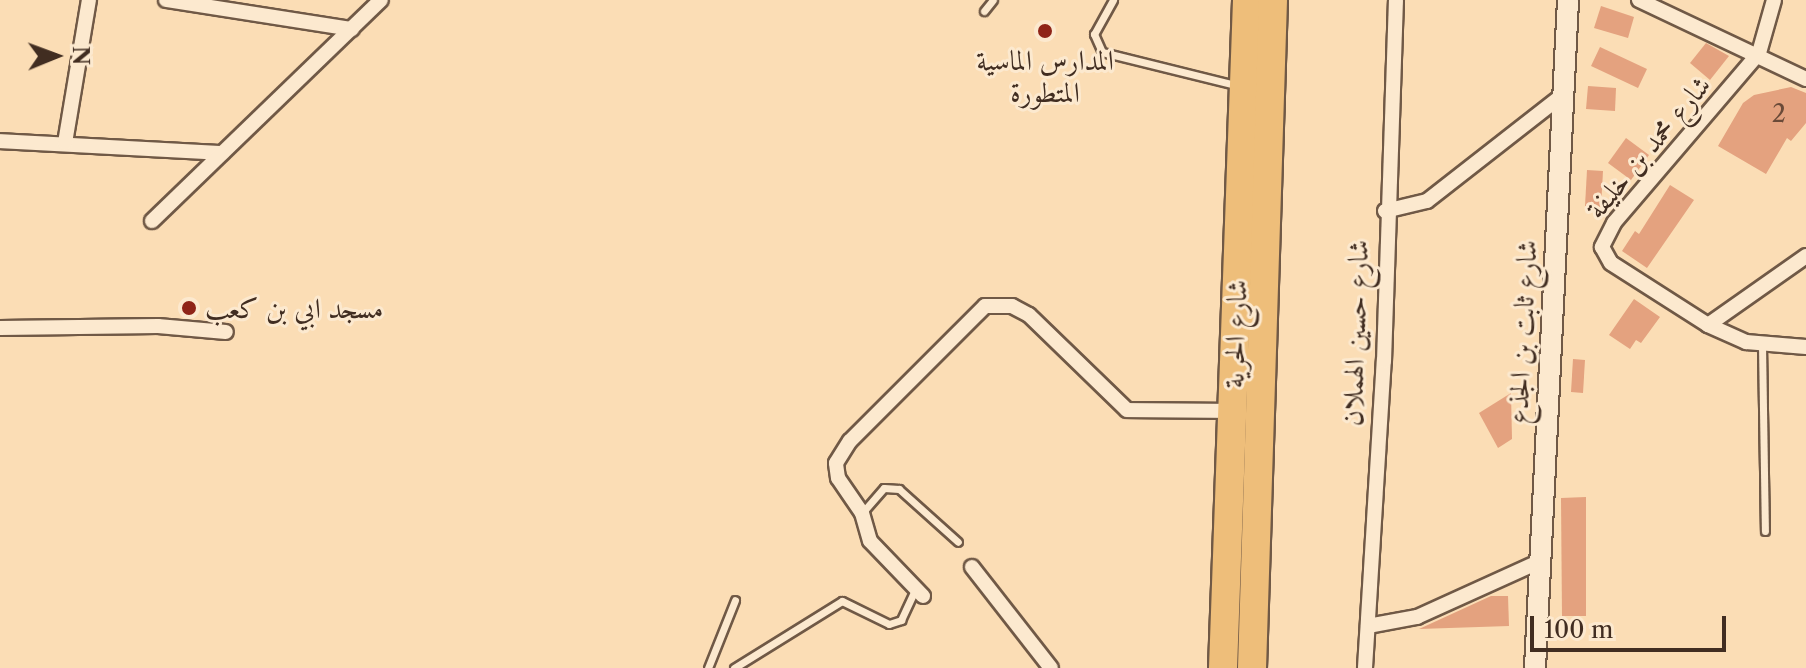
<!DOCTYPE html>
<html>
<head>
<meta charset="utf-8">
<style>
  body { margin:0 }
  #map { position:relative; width:1806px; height:668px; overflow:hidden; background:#fbddb5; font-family:"Libre Caslon Text",Amiri,serif }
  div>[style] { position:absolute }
  .building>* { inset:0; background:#e4a27f }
  .roads { filter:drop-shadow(2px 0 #705946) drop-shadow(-2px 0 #705946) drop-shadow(0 2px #705946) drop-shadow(0 -2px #705946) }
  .lane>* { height:7px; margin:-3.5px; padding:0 3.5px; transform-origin:3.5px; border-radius:3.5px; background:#fce9cf }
  .street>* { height:14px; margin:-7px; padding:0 7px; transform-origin:7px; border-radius:7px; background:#fce9cf }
  .secondary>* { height:20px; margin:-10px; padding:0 10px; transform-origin:10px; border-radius:10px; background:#fce9cf }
  .highway>* { height:28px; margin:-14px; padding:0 14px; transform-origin:14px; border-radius:14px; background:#eebe7a }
  .dots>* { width:22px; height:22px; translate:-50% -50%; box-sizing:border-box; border:4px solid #fce9cf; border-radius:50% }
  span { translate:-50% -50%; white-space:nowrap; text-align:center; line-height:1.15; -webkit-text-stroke:6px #fce9cf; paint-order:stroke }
  .number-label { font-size:24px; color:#6a4a38 }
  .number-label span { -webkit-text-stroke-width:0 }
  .poi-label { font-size:28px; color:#412d21 }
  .left { translate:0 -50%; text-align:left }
  .street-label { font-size:28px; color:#412d21 }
  .north { position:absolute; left:16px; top:16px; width:80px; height:80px; -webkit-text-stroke:6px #fce9cf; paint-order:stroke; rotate:89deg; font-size:22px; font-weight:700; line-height:32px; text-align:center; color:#412d21 }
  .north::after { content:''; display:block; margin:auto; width:28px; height:36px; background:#412d21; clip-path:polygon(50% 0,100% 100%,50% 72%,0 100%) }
  .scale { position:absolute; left:1530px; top:616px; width:196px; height:36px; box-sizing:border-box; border:4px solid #412d21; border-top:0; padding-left:10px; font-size:24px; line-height:28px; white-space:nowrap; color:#412d21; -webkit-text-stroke:6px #fce9cf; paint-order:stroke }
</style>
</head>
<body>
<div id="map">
  <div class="building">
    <i style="clip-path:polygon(1601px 6px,1634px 17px,1628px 38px,1594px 28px)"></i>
    <i style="clip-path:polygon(1706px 43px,1729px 56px,1710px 80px,1690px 63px)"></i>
    <i style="clip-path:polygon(1600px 47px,1647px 69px,1638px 88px,1591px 66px)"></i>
    <i style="clip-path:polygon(1588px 86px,1616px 88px,1615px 111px,1586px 109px)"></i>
    <i style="clip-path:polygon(1791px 87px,1806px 93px,1806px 123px,1791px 141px,1787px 138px,1766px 174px,1718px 146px,1743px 103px,1754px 95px)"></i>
    <i style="clip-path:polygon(1626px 138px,1649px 155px,1631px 180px,1608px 163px)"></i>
    <i style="clip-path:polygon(1587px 170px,1603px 171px,1601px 207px,1585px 206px)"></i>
    <i style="clip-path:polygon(1670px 185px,1694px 200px,1647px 268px,1622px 251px,1635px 231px,1639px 234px)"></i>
    <i style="clip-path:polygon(1634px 299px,1660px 317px,1641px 343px,1636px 340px,1630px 349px,1609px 335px)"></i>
    <i style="clip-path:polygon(1573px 359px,1585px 360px,1583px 393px,1571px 392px)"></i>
    <i style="clip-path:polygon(1511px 393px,1512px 439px,1498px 448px,1479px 413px)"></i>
    <i style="clip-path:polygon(1586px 497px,1586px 616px,1562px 616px,1561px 498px)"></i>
    <i style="clip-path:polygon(1491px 596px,1508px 596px,1509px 626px,1419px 629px)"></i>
  </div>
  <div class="roads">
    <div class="lane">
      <i style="left:1113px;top:0;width:39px;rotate:119deg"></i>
      <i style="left:1094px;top:34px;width:20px;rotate:66deg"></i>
      <i style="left:1102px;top:52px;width:141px;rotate:13.9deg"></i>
      <i style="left:984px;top:11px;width:14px;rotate:-51deg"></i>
      <i style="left:1762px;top:345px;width:186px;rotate:89.1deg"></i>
      <i style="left:862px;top:513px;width:33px;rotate:-49deg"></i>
      <i style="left:884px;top:488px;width:15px;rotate:4deg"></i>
      <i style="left:899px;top:489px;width:79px;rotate:41.9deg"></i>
      <i style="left:708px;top:668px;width:73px;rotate:-68.3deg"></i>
      <i style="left:734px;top:668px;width:127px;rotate:-31.8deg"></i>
      <i style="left:842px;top:601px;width:52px;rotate:26.1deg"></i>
      <i style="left:889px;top:624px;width:13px;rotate:-18deg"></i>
      <i style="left:901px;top:620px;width:33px;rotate:-65deg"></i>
    </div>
    <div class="street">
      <i style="left:166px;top:0;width:188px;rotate:8.9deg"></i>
      <i style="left:1639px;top:0;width:185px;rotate:25.3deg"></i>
      <i style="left:1774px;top:0;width:55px;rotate:105.8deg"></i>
      <i style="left:1759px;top:53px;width:223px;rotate:130.5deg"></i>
      <i style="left:1614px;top:223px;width:27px;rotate:117deg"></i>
      <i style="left:1602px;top:247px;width:18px;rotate:61deg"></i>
      <i style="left:1611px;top:263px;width:115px;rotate:32.6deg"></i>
      <i style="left:1708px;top:325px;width:42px;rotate:24.1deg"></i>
      <i style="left:1746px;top:342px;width:60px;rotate:4.8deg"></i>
      <i style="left:0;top:141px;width:222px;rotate:3.1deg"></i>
      <i style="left:65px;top:143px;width:145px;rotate:-80.5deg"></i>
      <i style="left:1385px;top:211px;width:43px;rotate:-13.4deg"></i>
      <i style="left:1427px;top:201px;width:169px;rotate:-38deg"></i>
      <i style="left:152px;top:221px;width:318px;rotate:-44deg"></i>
      <i style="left:1708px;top:325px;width:120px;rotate:-35.1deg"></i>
      <i style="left:0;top:328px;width:158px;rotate:-0.7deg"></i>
      <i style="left:158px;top:326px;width:68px;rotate:5deg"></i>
      <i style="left:972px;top:567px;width:128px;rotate:52deg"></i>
      <i style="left:923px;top:596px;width:76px;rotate:-133.9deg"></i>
      <i style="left:870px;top:541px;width:29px;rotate:-106deg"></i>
      <i style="left:862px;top:513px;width:42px;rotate:-124.4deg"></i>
      <i style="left:838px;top:478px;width:15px;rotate:-98deg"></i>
      <i style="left:836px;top:463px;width:26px;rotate:-58deg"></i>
      <i style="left:850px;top:441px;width:191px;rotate:-45deg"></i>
      <i style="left:985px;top:306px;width:27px"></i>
      <i style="left:1012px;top:306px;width:19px;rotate:28deg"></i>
      <i style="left:1029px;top:315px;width:136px;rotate:44.1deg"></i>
      <i style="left:1127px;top:410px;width:105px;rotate:0.5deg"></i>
      <i style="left:1368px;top:626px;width:50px;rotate:-10.4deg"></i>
      <i style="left:1417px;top:617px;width:133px;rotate:-24.4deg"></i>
      <i style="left:1365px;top:668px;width:308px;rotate:-86.5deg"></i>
      <i style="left:1384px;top:361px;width:361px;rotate:-88.1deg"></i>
    </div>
    <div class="secondary">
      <i style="left:1535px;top:668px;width:669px;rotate:-87.17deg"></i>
    </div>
    <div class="highway">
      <i style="left:1223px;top:668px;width:668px;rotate:-87.94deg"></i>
      <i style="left:1252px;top:668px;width:668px;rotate:-88.2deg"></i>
    </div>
  </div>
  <div class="dots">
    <i style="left:1045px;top:31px;background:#8f2418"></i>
    <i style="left:189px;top:308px;background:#8f2418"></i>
  </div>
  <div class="number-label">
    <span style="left:1779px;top:114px">2</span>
  </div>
  <div class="poi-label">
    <span style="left:1045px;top:76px">المدارس الماسية<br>المتطورة</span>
    <span class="left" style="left:205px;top:308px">مسجد ابي بن كعب</span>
  </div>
  <div class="street-label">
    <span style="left:1648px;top:147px;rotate:-50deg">شارع محمد بن خليفة</span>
    <span style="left:1522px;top:332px;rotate:-87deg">شارع ثابت بن الجذع</span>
    <span style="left:1355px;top:333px;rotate:-88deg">شارع حسين الهملان</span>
    <span style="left:1235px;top:334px;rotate:-88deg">شارع الحرية</span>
  </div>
  <div class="north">N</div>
  <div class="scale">100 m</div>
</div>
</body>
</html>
